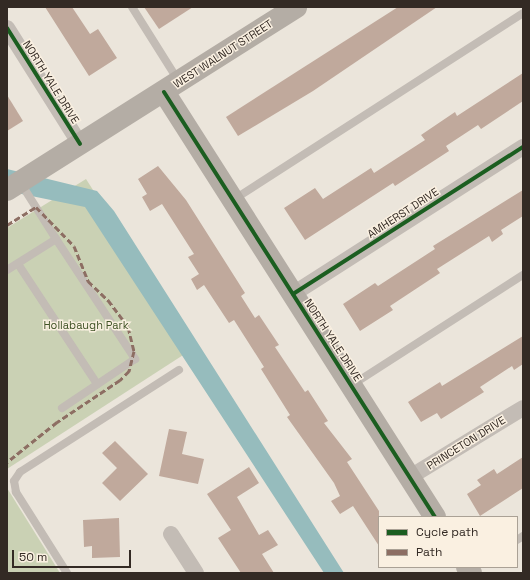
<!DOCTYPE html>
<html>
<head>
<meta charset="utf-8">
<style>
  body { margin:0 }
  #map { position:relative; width:530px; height:580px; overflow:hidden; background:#ebe5db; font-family:"Space Grotesk",sans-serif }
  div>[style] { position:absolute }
  .green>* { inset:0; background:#cad1b4 }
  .water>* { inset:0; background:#96bcbd }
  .building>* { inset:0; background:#c0a99c }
  .lane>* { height:8px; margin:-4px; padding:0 4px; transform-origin:4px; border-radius:4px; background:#c3bcb5 }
  .street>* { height:16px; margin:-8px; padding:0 8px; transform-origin:8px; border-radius:8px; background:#c3bcb5 }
  .secondary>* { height:22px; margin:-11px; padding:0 11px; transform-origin:11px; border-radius:11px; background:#b4ada5 }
  .quiet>* { height:3px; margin-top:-1.5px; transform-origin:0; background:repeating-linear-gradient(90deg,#8d6e63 0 6px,transparent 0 9px) }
  .cycleway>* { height:4px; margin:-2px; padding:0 2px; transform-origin:2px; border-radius:2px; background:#1b5e20 }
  span { translate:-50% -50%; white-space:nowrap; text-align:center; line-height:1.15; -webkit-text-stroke:3px #faf0e1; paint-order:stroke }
  .street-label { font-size:11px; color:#332a24 }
  .park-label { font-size:11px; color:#405326 }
  .frame { position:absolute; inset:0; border:8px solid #332a24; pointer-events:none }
  .legend { position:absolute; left:378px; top:516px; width:140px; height:52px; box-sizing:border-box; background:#faf0e1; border:1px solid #aaa195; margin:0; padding:5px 7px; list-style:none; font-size:12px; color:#332a24 }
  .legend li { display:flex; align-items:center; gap:8px; height:20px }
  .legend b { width:20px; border:1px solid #aaa195 }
  .scale { position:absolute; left:12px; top:550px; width:119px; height:18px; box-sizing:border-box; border:2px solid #332a24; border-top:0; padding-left:5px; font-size:12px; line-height:14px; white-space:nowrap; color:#332a24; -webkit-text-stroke:3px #faf0e1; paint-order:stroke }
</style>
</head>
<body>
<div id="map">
  <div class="green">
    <i style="clip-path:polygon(86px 179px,194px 348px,7px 469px,7px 228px)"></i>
    <i style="clip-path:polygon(7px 488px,60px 573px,7px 573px)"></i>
  </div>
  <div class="water">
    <i style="clip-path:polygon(7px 169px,97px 191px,114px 211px,344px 573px,324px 573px,85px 207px,7px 191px)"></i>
  </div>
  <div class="building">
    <i style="clip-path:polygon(45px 7px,72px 7px,90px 34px,98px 29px,117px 58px,89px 76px)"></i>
    <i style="clip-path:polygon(144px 7px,193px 7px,159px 29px)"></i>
    <i style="clip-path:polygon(398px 7px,437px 7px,313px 91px,238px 136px,226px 117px)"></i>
    <i style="clip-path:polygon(523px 73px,523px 101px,481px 129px,478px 125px,446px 146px,449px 151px,395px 186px,393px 183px,305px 240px,284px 208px,315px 188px,323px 199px,371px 168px,374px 173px,425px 140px,421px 135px,455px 112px,457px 116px)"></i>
    <i style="clip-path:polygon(7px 95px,23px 121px,7px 131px)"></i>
    <i style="clip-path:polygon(158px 166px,186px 200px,245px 293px,241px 296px,255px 318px,259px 315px,279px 345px,275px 347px,305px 392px,308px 390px,328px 421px,324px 423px,352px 459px,347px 462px,379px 511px,379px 546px,353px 506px,340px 514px,331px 501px,340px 496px,334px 483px,287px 417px,290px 415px,261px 369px,264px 367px,234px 320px,229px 323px,204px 285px,197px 290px,191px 279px,199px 274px,188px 257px,194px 254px,162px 204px,150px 211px,142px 197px,147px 194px,138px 179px)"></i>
    <i style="clip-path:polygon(523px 190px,523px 216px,501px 230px,503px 234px,492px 242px,489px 236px,437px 269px,440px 273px,390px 306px,393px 310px,360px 331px,343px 304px,375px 283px,378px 286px,435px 249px,433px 246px)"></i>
    <i style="clip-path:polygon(523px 336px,523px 364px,514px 370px,512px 366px,480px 387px,484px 392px,441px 419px,437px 413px,421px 422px,408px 402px,440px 382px,442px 386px)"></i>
    <i style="clip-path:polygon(169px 429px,187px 432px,182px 454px,204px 459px,198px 484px,159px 476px)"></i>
    <i style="clip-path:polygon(115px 441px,148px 474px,120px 501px,102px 483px,117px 468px,102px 453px)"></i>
    <i style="clip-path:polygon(523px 457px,523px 488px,480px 516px,467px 494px,481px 485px,477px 480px,494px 469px,497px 474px)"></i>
    <i style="clip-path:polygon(249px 467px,259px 483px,237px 497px,259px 535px,268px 530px,278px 545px,262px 554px,274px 573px,241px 573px,218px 538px,231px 530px,207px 494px)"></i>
    <i style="clip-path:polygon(119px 518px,120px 557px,92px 558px,92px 546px,84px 547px,83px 520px)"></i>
  </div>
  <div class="lane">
    <i style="left:132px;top:7px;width:86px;rotate:57.8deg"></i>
    <i style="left:20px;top:182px;width:67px;rotate:57.7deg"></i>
    <i style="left:233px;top:200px;width:345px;rotate:-32.8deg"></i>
    <i style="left:18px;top:264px;width:144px;rotate:56.6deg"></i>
    <i style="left:7px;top:270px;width:58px;rotate:-32.3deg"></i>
    <i style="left:56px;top:239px;width:144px;rotate:56.6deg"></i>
    <i style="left:135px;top:359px;width:88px;rotate:146.1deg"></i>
    <i style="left:352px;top:385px;width:203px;rotate:-32.8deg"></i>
    <i style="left:517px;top:540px;width:7px;rotate:-34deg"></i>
    <i style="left:67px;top:573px;width:96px;rotate:-122.2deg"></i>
    <i style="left:16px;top:492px;width:11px;rotate:-100deg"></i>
    <i style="left:14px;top:481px;width:11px;rotate:-56deg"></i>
    <i style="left:20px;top:472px;width:189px;rotate:-32.7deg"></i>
  </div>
  <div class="street">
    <i style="left:7px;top:28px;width:137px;rotate:57.8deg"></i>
    <i style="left:293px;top:294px;width:273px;rotate:-32.6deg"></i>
    <i style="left:410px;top:477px;width:132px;rotate:-31.4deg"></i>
    <i style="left:171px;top:534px;width:46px;rotate:57.3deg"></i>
  </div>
  <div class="secondary">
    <i style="left:164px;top:92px;width:504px;rotate:57.48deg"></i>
    <i style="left:7px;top:190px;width:342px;rotate:-32.3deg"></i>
    <i style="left:467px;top:567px;width:7px;rotate:56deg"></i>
  </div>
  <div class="quiet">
    <i style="left:7px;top:225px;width:34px;rotate:-32deg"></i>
    <i style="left:36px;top:207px;width:54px;rotate:45.7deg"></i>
    <i style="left:74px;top:246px;width:38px;rotate:68deg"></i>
    <i style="left:88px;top:281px;width:28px;rotate:44deg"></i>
    <i style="left:108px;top:300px;width:34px;rotate:53deg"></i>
    <i style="left:128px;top:327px;width:25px;rotate:76deg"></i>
    <i style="left:134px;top:351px;width:21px;rotate:104deg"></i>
    <i style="left:129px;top:371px;width:13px;rotate:135deg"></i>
    <i style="left:120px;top:380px;width:76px;rotate:146.3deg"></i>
    <i style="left:57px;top:422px;width:64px;rotate:141.3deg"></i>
  </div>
  <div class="cycleway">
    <i style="left:7px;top:28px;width:137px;rotate:57.8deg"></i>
    <i style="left:164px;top:92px;width:504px;rotate:57.48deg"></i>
    <i style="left:293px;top:294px;width:273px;rotate:-32.6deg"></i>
  </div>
  <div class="street-label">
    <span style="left:223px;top:54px;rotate:-33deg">WEST WALNUT STREET</span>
    <span style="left:51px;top:82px;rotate:58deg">NORTH YALE DRIVE</span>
    <span style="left:403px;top:213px;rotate:-33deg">AMHERST DRIVE</span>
    <span style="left:333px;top:340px;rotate:57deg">NORTH YALE DRIVE</span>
    <span style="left:466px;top:443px;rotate:-32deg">PRINCETON DRIVE</span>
  </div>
  <div class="park-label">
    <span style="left:86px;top:325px">Hollabaugh Park</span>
  </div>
  <div class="frame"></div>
  <ul class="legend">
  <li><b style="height:5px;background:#1b5e20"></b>Cycle path</li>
  <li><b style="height:5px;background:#8d6e63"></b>Path</li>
  </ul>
  <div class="scale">50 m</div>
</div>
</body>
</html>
